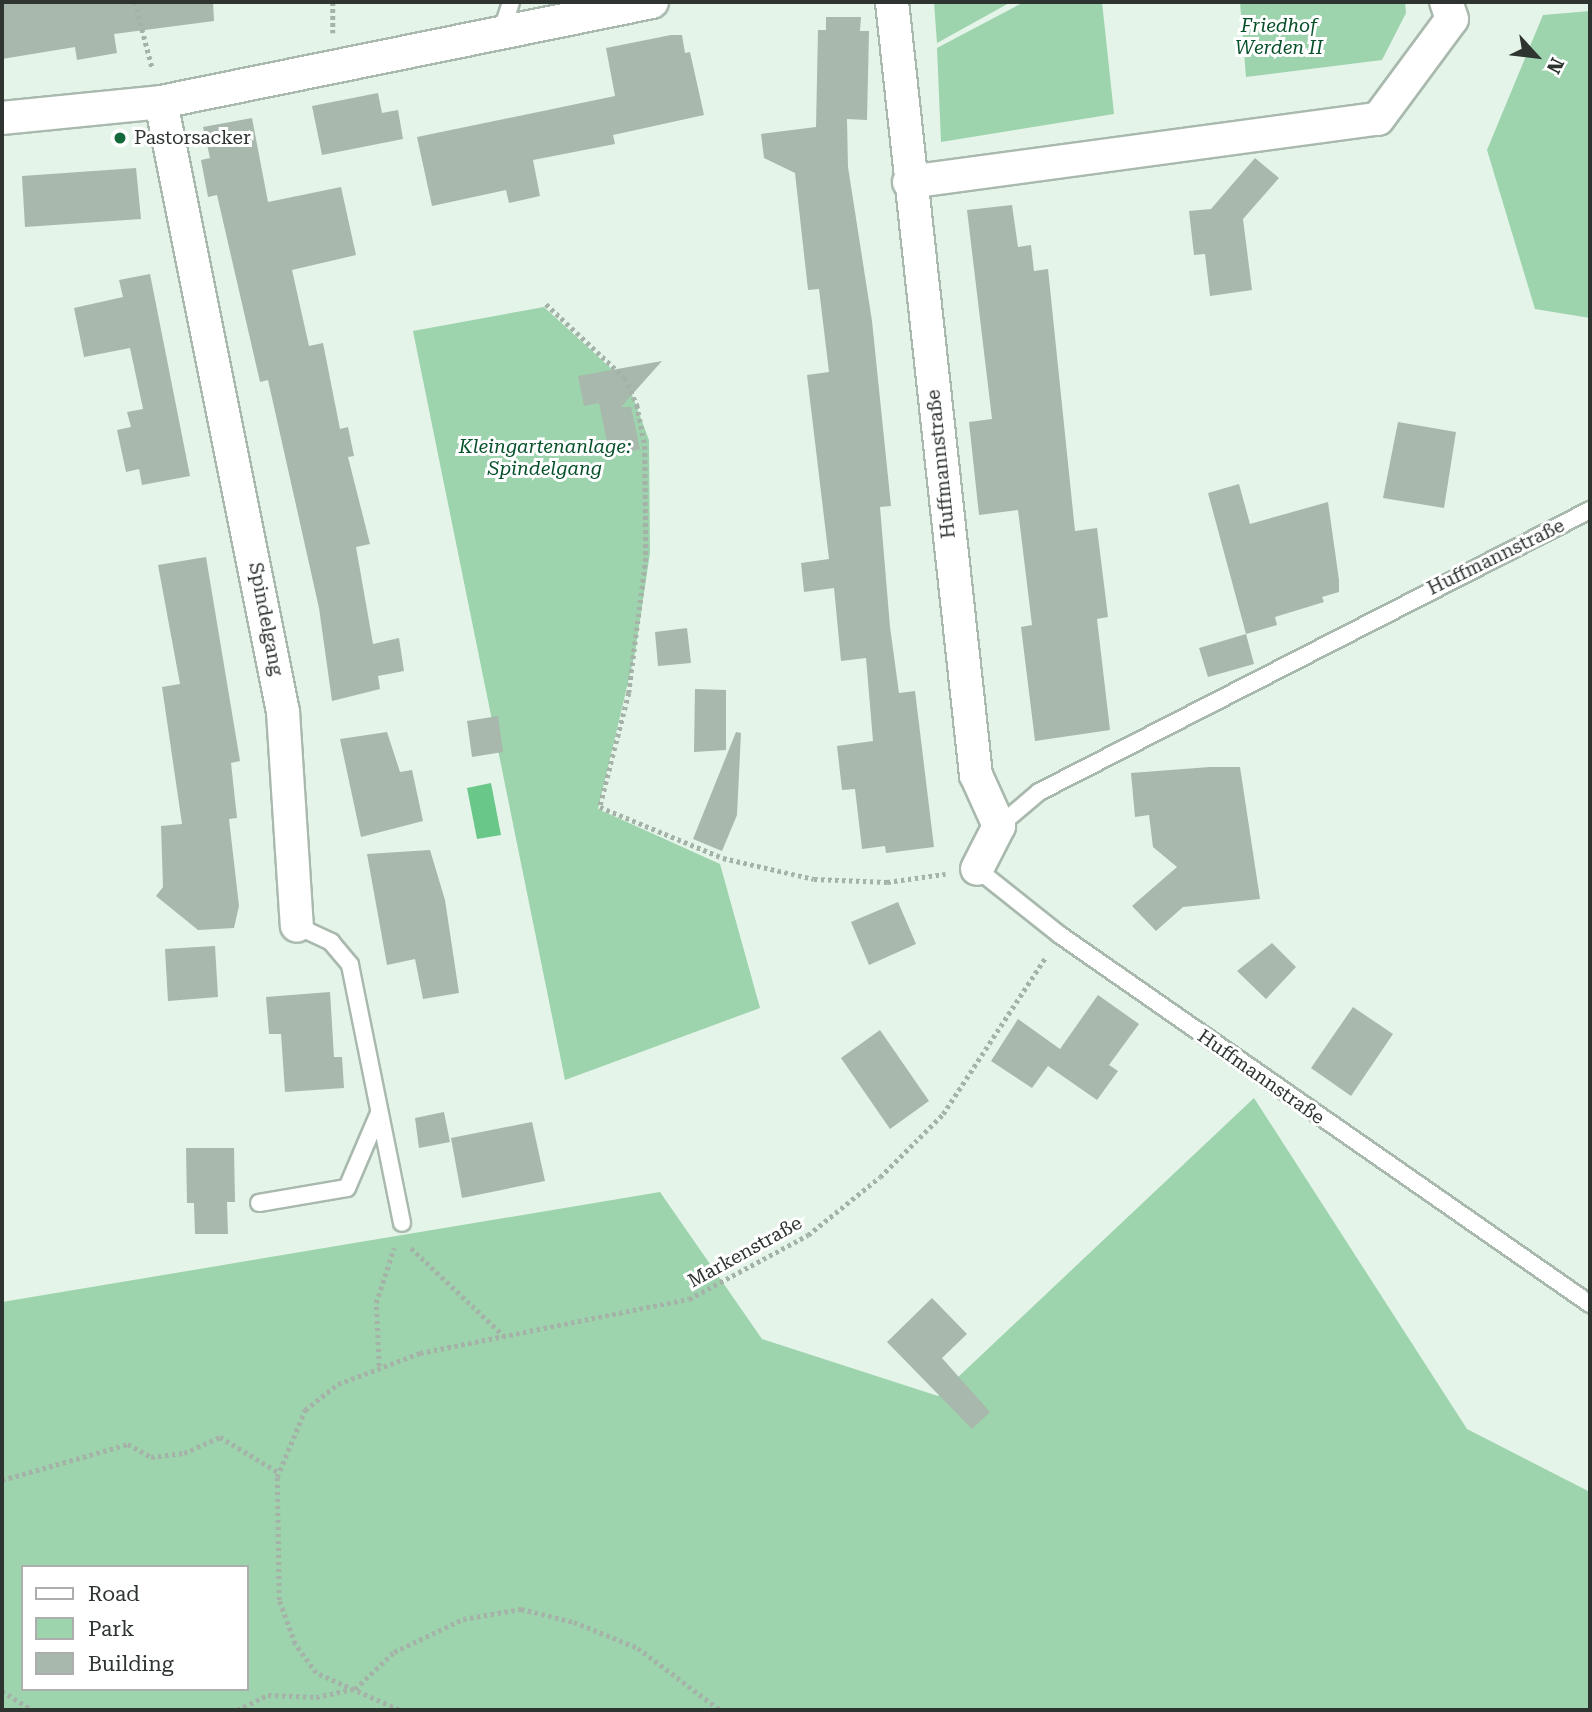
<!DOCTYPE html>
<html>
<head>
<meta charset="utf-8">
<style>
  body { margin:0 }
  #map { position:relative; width:1592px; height:1712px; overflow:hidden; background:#e4f4e8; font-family:"Roboto Serif",serif }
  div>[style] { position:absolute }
  .green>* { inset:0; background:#9dd3ad }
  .water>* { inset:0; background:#6ac78a }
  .building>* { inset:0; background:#a8b8ac }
  .path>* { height:4.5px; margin-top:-2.25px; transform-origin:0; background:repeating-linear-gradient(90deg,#a5b2a8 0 3.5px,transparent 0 7px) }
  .roads { filter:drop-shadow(2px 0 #a9b9ad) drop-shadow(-2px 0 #a9b9ad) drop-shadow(0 2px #a9b9ad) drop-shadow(0 -2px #a9b9ad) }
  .service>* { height:16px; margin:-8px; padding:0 8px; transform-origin:8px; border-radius:8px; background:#fff }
  .minor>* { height:32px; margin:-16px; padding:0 16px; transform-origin:16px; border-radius:16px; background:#fff }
  .dots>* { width:19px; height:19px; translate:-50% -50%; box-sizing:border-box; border:4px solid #fff; border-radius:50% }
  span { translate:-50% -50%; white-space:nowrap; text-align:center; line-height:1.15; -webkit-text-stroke:6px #fff; paint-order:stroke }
  .park-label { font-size:19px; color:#07512b; font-style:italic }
  .poi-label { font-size:19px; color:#2e3430 }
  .left { translate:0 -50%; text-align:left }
  .street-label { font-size:19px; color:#2e3430 }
  .frame { position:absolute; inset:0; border:4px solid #2e3430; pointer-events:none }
  .legend { position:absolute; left:21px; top:1565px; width:228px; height:126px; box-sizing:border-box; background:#fff; border:2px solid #abaeac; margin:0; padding:9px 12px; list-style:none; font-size:21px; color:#2e3430 }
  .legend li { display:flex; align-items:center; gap:14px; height:35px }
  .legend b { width:35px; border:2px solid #abaeac }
  .north { position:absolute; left:1501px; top:21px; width:70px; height:70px; -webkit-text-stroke:5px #fff; paint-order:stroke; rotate:117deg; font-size:19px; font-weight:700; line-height:28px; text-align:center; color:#2e3430 }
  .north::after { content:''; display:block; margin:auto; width:24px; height:32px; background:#2e3430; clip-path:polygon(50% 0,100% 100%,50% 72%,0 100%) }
</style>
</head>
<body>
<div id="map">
  <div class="green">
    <i style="clip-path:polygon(934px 2px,1011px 2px,937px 43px)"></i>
    <i style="clip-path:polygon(1024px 2px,1102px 2px,1114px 114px,941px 142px,937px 48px)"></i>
    <i style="clip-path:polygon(1240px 2px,1405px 2px,1406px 13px,1382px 60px,1246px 77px)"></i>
    <i style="clip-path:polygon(1590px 11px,1590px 318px,1535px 309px,1487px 150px,1543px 15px)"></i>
    <i style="clip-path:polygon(544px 307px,628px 384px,649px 440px,650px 553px,635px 653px,598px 809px,720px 864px,760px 1008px,565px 1080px,413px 331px)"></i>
    <i style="clip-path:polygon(evenodd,1254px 1098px,1467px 1429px,1590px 1492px,1590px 1710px,2px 1710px,2px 1302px,660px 1192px,762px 1339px,938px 1396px,1254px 1098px,23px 1567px,247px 1567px,247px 1689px,23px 1689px,23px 1567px)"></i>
  </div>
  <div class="water">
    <i style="clip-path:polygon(491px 783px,501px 835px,477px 839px,467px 788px)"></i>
  </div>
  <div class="building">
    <i style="clip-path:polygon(2px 2px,213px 2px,214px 21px,114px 34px,117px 53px,77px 60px,75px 47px,2px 59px)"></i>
    <i style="clip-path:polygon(826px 17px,861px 17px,860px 31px,869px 31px,867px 120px,847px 119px,848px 167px,872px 321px,891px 506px,880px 507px,890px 627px,899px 693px,915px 691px,934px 847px,886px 853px,885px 846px,862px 849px,855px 789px,842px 790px,837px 746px,873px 741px,866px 658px,841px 661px,834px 588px,804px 592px,801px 563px,829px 559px,807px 375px,829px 372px,819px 289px,808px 290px,795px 173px,764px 158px,761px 134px,816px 127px,818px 30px,826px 30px)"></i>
    <i style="clip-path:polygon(671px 35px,682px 35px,685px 53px,690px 52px,704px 115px,613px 135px,615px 144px,533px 160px,540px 196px,509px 203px,506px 190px,432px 206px,417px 137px,615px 96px,606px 48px)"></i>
    <i style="clip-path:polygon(378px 93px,382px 113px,398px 110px,403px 139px,322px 155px,312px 106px)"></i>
    <i style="clip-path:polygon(252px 118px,268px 202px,341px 187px,356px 255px,292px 270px,309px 346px,323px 343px,340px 429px,348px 427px,354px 456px,348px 457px,370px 544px,356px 547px,373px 644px,399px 638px,404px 671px,378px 676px,380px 689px,332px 701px,319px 608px,268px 380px,260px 382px,217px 195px,208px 197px,201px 160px,210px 158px,203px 127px)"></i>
    <i style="clip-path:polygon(1255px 158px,1279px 178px,1243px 219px,1252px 290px,1210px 296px,1205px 254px,1194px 255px,1189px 211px,1211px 209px)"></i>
    <i style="clip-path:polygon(136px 168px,141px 219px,25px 227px,22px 176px)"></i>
    <i style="clip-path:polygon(1012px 205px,1018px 247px,1031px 245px,1034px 271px,1048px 269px,1075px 531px,1097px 528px,1108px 617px,1097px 619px,1110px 730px,1035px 741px,1021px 627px,1032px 625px,1018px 510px,979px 515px,969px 422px,992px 419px,967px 210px)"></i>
    <i style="clip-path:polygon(150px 274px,190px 476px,142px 485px,139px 469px,126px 472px,117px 430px,131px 427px,127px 412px,143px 409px,130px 348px,84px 357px,74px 308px,123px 297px,119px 280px)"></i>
    <i style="clip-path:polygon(662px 361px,621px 407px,631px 407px,640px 449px,610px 456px,599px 403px,584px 406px,578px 376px)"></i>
    <i style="clip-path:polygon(1398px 422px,1456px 432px,1444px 508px,1383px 498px)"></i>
    <i style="clip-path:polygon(1239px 484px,1250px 524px,1328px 502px,1339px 580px,1339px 592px,1322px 597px,1324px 602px,1275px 617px,1277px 625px,1246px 634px,1208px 493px)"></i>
    <i style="clip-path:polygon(206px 557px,240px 761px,231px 763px,237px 818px,229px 819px,239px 906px,234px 928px,198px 930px,156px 896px,163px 887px,161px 826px,182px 824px,162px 687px,180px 684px,158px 565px)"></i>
    <i style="clip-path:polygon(687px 628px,691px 663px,658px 666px,655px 632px)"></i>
    <i style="clip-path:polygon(1246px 634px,1254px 664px,1208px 677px,1199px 648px)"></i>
    <i style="clip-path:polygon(695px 689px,726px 690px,726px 750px,694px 752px)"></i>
    <i style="clip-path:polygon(498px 716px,503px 752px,472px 757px,467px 721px)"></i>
    <i style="clip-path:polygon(387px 732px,400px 772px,412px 770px,423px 821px,361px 837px,340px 739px)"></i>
    <i style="clip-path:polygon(736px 732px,741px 733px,737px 815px,722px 851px,693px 839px)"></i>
    <i style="clip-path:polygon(1210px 767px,1240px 767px,1260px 899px,1183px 907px,1156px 931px,1132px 906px,1177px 867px,1153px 847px,1149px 815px,1135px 817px,1131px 773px)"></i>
    <i style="clip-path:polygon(430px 850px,445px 900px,459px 993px,423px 999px,415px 959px,387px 965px,367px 854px)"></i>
    <i style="clip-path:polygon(898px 902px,916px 944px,869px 965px,851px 922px)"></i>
    <i style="clip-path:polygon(1272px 943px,1296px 967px,1266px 999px,1237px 971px)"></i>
    <i style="clip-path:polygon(215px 946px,218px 997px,168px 1001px,165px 949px)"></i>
    <i style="clip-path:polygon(330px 992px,334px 1057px,342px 1057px,344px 1088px,285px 1092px,281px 1034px,269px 1034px,266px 997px)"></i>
    <i style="clip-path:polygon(1098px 995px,1139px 1024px,1109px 1065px,1118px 1071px,1097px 1100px,1048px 1066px,1032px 1088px,991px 1061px,1018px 1019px,1060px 1049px)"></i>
    <i style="clip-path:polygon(1353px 1007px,1393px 1034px,1351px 1096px,1311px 1068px)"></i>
    <i style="clip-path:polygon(880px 1030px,929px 1101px,890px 1129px,841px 1058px)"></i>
    <i style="clip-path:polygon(444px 1112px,450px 1142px,419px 1148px,415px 1118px)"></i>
    <i style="clip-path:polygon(532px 1122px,545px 1181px,462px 1198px,451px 1138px)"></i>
    <i style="clip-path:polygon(186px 1148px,234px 1148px,235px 1202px,227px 1202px,228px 1234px,195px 1234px,194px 1203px,187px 1203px)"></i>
    <i style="clip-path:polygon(932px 1298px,967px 1334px,942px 1358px,990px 1412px,972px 1429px,887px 1342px)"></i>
  </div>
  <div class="path">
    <i style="left:135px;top:2px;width:67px;rotate:75.3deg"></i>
    <i style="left:333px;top:2px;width:31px;rotate:90deg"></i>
    <i style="left:546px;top:304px;width:108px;rotate:43.1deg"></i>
    <i style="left:625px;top:378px;width:30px;rotate:66deg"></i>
    <i style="left:637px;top:405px;width:42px;rotate:79deg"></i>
    <i style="left:645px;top:446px;width:112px;rotate:89.5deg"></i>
    <i style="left:646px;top:558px;width:136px;rotate:97.2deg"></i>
    <i style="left:629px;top:693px;width:118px;rotate:104.3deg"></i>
    <i style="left:600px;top:807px;width:133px;rotate:22.5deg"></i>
    <i style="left:723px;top:858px;width:93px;rotate:13deg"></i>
    <i style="left:814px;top:879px;width:73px;rotate:2.4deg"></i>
    <i style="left:887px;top:882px;width:59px;rotate:-7.9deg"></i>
    <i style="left:411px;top:1248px;width:128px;rotate:43.4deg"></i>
    <i style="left:379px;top:1366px;width:63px;rotate:-92.7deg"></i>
    <i style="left:376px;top:1303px;width:58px;rotate:-71.9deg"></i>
    <i style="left:2px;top:1480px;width:131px;rotate:-15.9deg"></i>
    <i style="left:128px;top:1444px;width:26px;rotate:29deg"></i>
    <i style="left:151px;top:1457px;width:33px;rotate:-7deg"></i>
    <i style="left:184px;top:1453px;width:39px;rotate:-24deg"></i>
    <i style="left:220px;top:1437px;width:68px;rotate:31.1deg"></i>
    <i style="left:2px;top:1691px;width:36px;rotate:32deg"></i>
    <i style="left:237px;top:1710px;width:34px;rotate:-26deg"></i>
    <i style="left:268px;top:1695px;width:48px;rotate:2.4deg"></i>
    <i style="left:316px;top:1697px;width:40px;rotate:-12deg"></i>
    <i style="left:355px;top:1689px;width:54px;rotate:-43.5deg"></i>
    <i style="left:394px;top:1652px;width:76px;rotate:-25.6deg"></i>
    <i style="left:463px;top:1619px;width:59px;rotate:-9.8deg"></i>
    <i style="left:521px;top:1609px;width:55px;rotate:13.8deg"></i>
    <i style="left:574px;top:1622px;width:69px;rotate:22.1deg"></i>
    <i style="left:638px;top:1648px;width:103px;rotate:37.1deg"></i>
    <i style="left:399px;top:1710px;width:91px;rotate:-156deg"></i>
    <i style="left:316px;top:1673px;width:36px;rotate:-126deg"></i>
    <i style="left:295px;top:1644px;width:47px;rotate:-110deg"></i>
    <i style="left:279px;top:1600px;width:123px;rotate:-90.9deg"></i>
    <i style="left:277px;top:1477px;width:73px;rotate:-67.3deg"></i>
    <i style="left:305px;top:1410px;width:42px;rotate:-38.2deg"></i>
    <i style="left:338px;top:1384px;width:88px;rotate:-20.7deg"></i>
    <i style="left:420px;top:1353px;width:274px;rotate:-11.4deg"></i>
    <i style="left:689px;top:1299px;width:135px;rotate:-28.3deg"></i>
    <i style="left:808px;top:1235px;width:92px;rotate:-38.9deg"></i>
    <i style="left:880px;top:1177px;width:89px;rotate:-45deg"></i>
    <i style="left:943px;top:1114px;width:186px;rotate:-56.8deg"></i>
  </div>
  <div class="roads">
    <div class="service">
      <i style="left:500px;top:36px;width:36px;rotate:-72deg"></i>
      <i style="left:999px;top:826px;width:52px;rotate:-40.4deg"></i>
      <i style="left:1039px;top:792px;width:619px;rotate:-27.1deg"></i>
      <i style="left:977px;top:869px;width:106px;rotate:38.5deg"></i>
      <i style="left:1060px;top:935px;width:646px;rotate:34.85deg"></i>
      <i style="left:297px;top:926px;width:38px;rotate:25deg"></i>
      <i style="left:331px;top:942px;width:30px;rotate:50deg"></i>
      <i style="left:350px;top:965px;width:263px;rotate:78.6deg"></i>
      <i style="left:259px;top:1203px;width:89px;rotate:-9.7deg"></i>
      <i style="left:347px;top:1188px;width:82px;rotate:-66.9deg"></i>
    </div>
    <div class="minor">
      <i style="left:892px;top:2px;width:778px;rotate:83.8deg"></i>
      <i style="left:976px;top:775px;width:56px;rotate:65.7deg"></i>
      <i style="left:999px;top:826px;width:48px;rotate:117.1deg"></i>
      <i style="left:161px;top:102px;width:622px;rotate:78.69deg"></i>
      <i style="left:283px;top:712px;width:214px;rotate:86.3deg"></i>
      <i style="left:2px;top:118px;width:160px;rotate:-5.7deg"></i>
      <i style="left:161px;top:102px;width:501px;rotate:-11.51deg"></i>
      <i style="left:909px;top:182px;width:473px;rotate:-7.7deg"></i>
      <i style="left:1378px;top:119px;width:124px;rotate:-53.5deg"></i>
      <i style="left:1452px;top:19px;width:18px;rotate:-109deg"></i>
    </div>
  </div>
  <div class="dots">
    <i style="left:120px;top:138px;background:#126839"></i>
  </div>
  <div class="park-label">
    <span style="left:1279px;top:37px">Friedhof<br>Werden II</span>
    <span style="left:545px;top:458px">Kleingartenanlage:<br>Spindelgang</span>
  </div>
  <div class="poi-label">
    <span class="left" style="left:134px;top:138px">Pastorsacker</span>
  </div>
  <div class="street-label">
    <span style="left:941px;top:464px;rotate:-96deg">Huffmannstraße</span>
    <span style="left:1496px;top:557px;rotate:-26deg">Huffmannstraße</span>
    <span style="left:266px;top:619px;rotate:79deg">Spindelgang</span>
    <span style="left:1261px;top:1077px;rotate:35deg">Huffmannstraße</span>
    <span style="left:745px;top:1252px;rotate:-29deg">Markenstraße</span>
  </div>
  <div class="frame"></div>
  <ul class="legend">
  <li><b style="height:9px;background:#fff"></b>Road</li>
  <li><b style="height:19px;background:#9dd3ad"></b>Park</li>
  <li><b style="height:19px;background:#a8b8ac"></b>Building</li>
  </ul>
  <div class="north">N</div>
</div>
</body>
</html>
